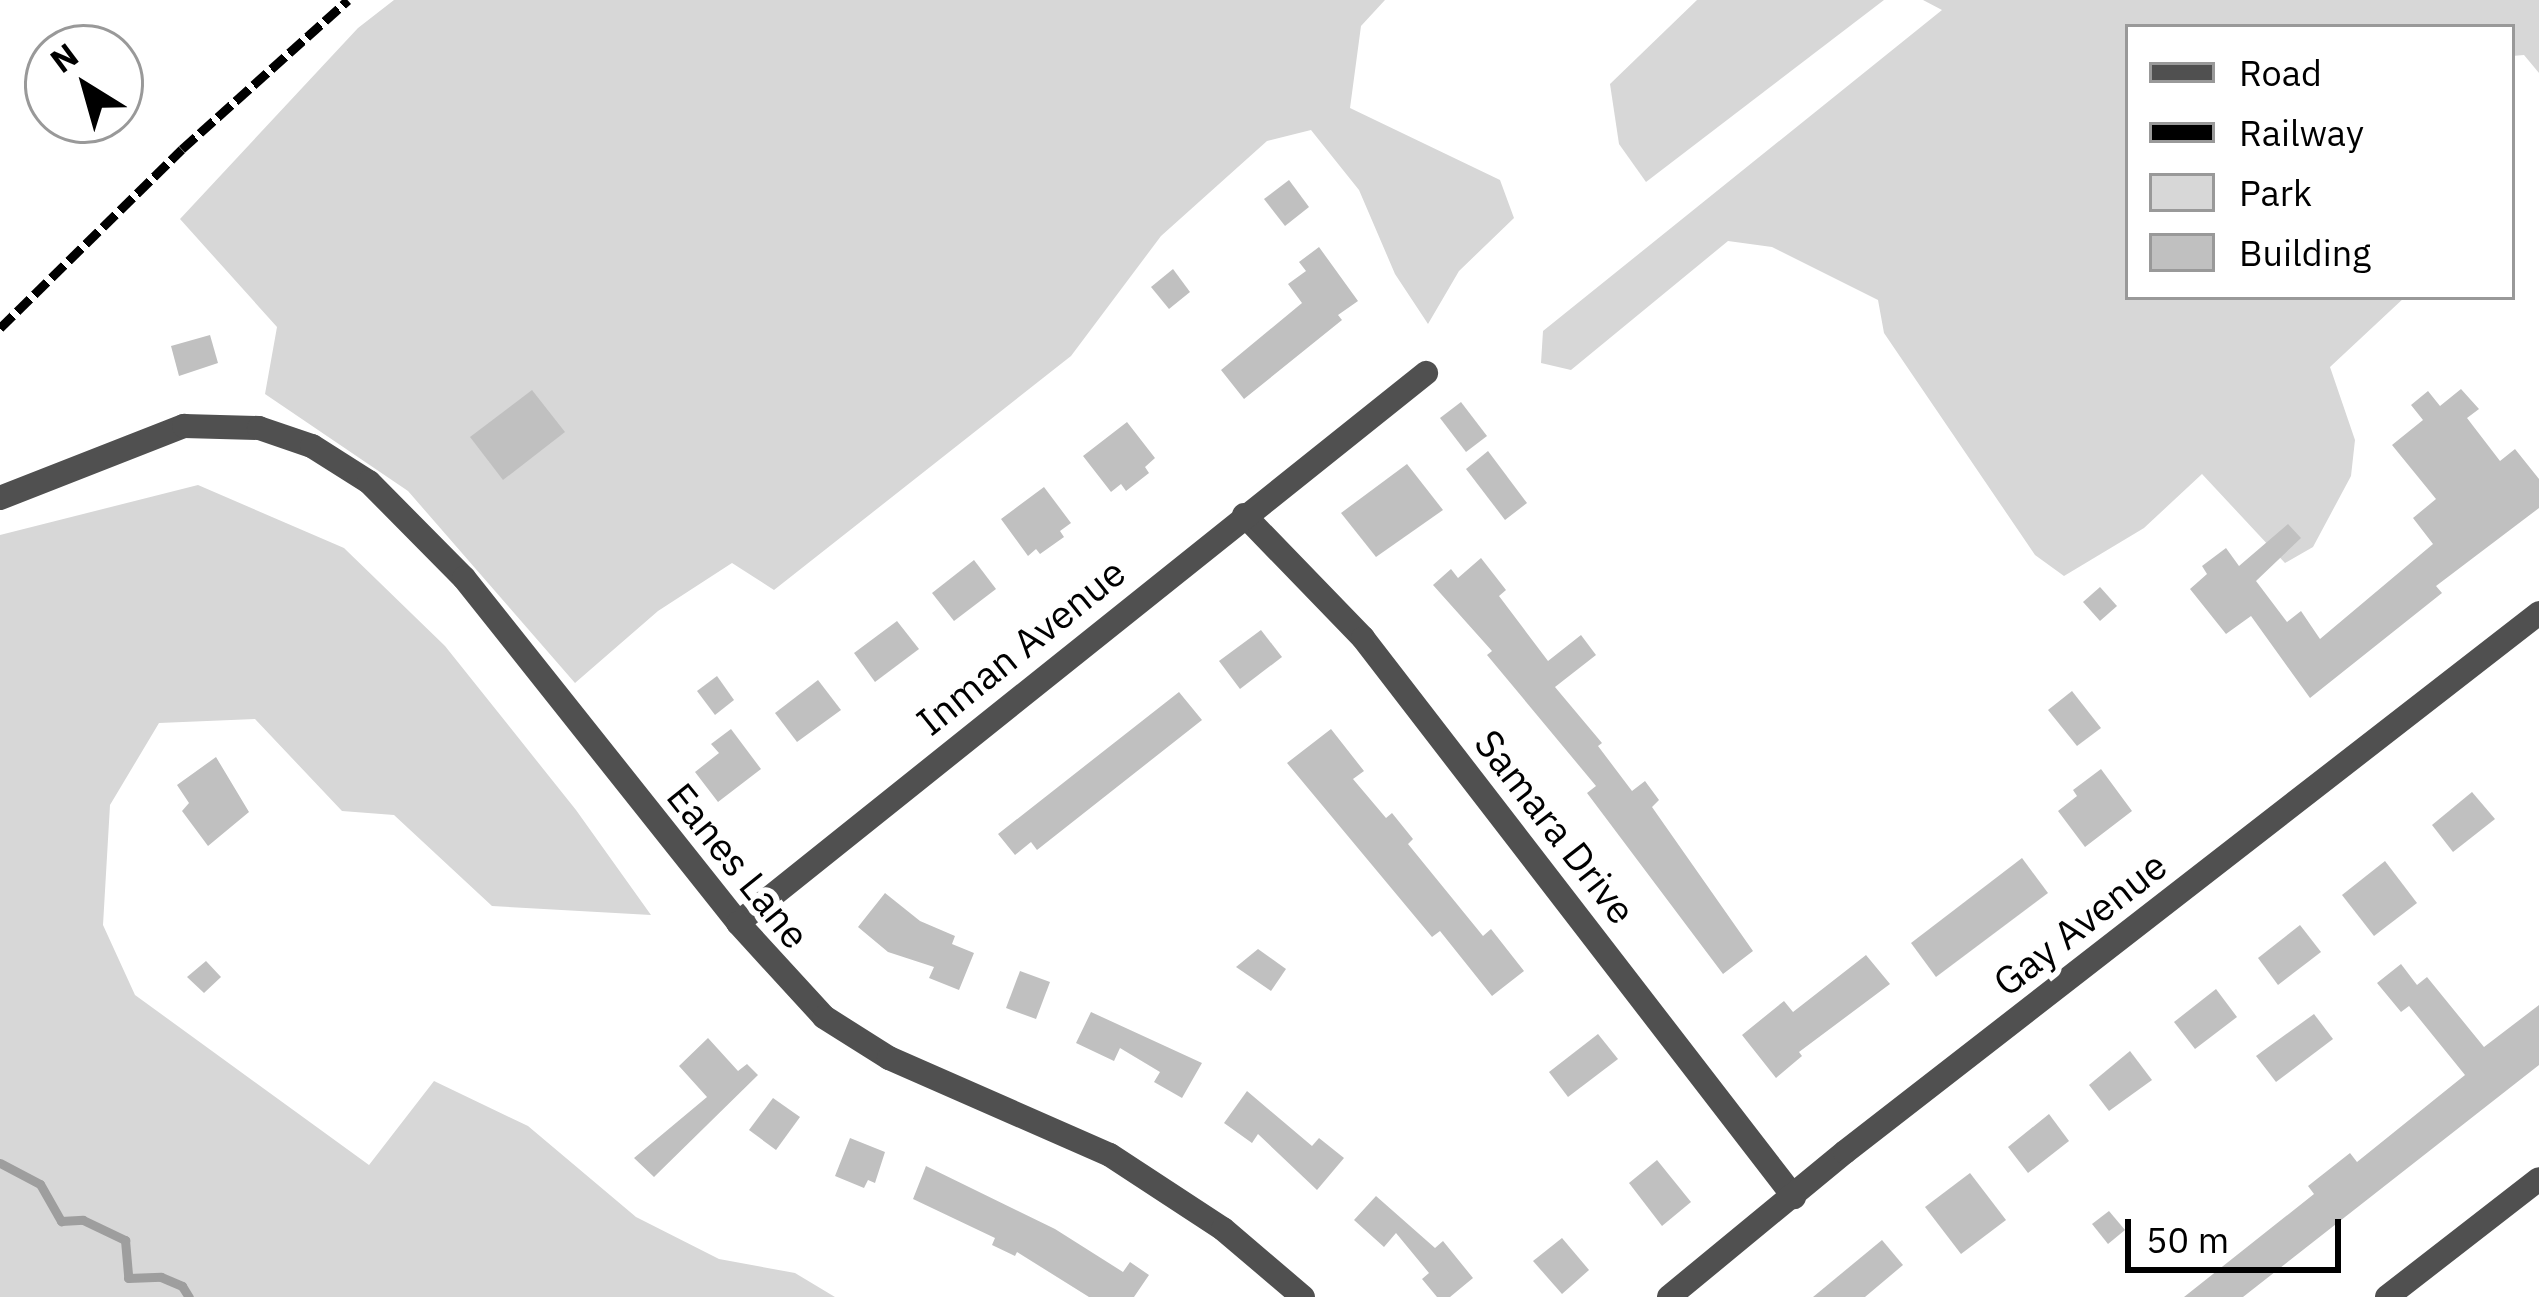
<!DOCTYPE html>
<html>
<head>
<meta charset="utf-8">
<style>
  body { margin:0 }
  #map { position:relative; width:2539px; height:1297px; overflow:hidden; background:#fff; font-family:"IBM Plex Sans",sans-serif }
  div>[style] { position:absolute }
  .green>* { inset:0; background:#d7d7d7 }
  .stream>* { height:9px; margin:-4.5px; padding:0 4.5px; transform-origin:4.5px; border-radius:4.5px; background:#9e9e9e }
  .building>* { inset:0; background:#c0c0c0 }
  .minor>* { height:24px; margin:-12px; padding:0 12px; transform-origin:12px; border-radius:12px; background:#505050 }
  .tertiary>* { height:24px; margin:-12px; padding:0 12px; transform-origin:12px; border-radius:12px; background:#505050 }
  .rail>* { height:9px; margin-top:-4.5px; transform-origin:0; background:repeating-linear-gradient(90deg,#000 0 18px,transparent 0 24px) }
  span { translate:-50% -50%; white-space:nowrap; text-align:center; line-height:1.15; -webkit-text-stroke:12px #fff; paint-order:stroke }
  .street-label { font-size:39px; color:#000 }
  .legend { position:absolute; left:2125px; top:24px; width:390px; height:276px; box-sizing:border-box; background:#fff; border:3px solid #999; margin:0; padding:15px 21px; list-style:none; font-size:36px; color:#000 }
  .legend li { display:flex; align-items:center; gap:24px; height:60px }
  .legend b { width:60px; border:3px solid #999 }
  .north { position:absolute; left:24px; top:24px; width:120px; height:120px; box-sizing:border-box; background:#fff; border:3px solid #999; border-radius:50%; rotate:323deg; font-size:33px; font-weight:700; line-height:48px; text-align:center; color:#000 }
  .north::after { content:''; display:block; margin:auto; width:42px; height:54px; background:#000; clip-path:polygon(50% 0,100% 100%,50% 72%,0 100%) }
  .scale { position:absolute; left:2125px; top:1219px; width:216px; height:54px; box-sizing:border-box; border:6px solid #000; border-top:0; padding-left:15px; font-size:36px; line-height:42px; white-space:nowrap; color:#000; -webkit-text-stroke:9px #fff; paint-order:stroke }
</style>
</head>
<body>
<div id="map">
  <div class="green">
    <i style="clip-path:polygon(394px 0,1385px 0,1361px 26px,1350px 108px,1500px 180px,1514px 218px,1459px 271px,1428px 324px,1395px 274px,1359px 190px,1311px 130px,1267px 141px,1161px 236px,1071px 356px,774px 590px,732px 563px,658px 611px,575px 683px,408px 491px,265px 394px,277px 327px,180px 219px,358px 28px)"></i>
    <i style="clip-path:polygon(1697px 0,1884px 0,1646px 182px,1619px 144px,1610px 84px)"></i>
    <i style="clip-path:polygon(1923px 0,2539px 0,2539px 73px,2524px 55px,2512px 56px,2512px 27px,2128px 27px,2128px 297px,2405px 297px,2330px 367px,2355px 440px,2351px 476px,2313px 547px,2285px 563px,2202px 474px,2144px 528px,2064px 576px,2035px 555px,1884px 333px,1878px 300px,1772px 247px,1728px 241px,1571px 370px,1541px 363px,1543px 331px,1942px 10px)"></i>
    <i style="clip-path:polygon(198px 485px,344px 548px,445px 646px,576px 810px,651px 915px,492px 906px,394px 815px,342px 811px,255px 719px,159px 723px,110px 805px,103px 925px,135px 995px,369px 1165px,434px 1081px,528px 1126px,636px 1217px,719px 1259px,795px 1273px,835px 1297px,0 1297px,0 535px)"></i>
  </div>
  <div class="stream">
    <i style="left:0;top:1163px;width:45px;rotate:27.7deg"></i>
    <i style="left:40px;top:1184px;width:43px;rotate:60.4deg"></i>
    <i style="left:61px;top:1221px;width:22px;rotate:-3deg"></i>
    <i style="left:83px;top:1220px;width:47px;rotate:25.5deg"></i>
    <i style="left:125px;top:1240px;width:38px;rotate:85deg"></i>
    <i style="left:128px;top:1278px;width:33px;rotate:-2deg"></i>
    <i style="left:161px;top:1277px;width:23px;rotate:23deg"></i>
    <i style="left:182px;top:1286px;width:13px;rotate:58deg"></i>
  </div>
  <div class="building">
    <i style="clip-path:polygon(1289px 180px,1309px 207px,1285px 226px,1264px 199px)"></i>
    <i style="clip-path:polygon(1319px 247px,1358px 301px,1338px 315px,1342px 320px,1244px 399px,1221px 370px,1302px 303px,1288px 284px,1306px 271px,1299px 262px)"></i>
    <i style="clip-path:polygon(1173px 269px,1190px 292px,1169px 309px,1151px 287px)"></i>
    <i style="clip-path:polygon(210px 335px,218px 363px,179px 376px,171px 346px)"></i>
    <i style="clip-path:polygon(2461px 389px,2479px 409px,2467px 418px,2500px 461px,2515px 449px,2539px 479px,2539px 508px,2436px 586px,2442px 593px,2310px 698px,2251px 616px,2226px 634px,2190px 589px,2207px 574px,2202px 566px,2226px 548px,2239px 566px,2288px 524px,2301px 538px,2256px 581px,2287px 622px,2301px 611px,2320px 639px,2433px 544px,2413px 518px,2436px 499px,2392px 445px,2423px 420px,2411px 405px,2428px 391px,2440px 406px)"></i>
    <i style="clip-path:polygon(532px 390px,565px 432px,503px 480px,470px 437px)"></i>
    <i style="clip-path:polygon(1461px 402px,1487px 436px,1466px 452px,1440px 418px)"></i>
    <i style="clip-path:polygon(1127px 422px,1155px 458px,1145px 467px,1149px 473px,1126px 491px,1121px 484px,1111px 492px,1083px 456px)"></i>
    <i style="clip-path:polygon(1488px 451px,1527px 503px,1505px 520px,1466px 469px)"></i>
    <i style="clip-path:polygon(1407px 464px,1443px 510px,1376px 557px,1341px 513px)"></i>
    <i style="clip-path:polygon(1044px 487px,1071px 523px,1060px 531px,1064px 537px,1040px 554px,1036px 549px,1028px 556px,1001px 519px)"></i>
    <i style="clip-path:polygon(1481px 558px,1506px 590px,1499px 596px,1548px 661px,1581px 635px,1596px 655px,1555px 687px,1602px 743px,1598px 746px,1632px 791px,1645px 781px,1659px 800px,1652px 807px,1753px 951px,1723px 974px,1587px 793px,1596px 786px,1487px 655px,1492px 651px,1433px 585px,1451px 569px,1458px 578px)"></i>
    <i style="clip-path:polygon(974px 560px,996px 589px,954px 621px,932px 593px)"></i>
    <i style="clip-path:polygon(2100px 587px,2117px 606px,2100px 621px,2083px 602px)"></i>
    <i style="clip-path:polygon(897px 621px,919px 649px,875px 682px,854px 653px)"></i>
    <i style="clip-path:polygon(1261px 630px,1282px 657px,1240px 689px,1219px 661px)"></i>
    <i style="clip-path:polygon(717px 676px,734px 700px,715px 715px,697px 691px)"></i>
    <i style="clip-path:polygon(818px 680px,841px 710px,797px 742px,775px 713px)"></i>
    <i style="clip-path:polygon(2072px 691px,2101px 728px,2077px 746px,2048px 710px)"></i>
    <i style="clip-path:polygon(1179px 692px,1202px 720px,1037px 850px,1031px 842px,1015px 855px,998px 834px)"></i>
    <i style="clip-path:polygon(731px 729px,761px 769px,718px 802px,695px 772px,719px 753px,711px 744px)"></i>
    <i style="clip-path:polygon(1331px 729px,1364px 771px,1353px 779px,1386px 818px,1392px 813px,1413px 839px,1408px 844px,1483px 936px,1491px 929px,1524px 971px,1492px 996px,1440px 931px,1432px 937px,1287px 763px)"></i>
    <i style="clip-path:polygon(216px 757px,249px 812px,208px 846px,182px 811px,189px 803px,177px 785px)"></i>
    <i style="clip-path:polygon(2101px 769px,2132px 811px,2085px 847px,2058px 811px,2077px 796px,2073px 790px)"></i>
    <i style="clip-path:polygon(2472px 792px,2495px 819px,2453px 852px,2432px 825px)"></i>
    <i style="clip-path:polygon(2022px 858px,2048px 893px,1936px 977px,1911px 943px)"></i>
    <i style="clip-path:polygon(2385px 861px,2417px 903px,2374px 936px,2342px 895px)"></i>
    <i style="clip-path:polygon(885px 893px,920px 921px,955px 936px,952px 944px,974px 953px,959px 990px,929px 978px,934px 967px,888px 952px,858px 927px)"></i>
    <i style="clip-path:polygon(2300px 925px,2321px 952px,2278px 985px,2258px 958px)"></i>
    <i style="clip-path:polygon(1258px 949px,1286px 969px,1271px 991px,1236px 967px)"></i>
    <i style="clip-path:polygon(1866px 955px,1890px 984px,1799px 1052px,1802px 1056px,1776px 1078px,1742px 1035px,1784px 1001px,1793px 1012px)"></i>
    <i style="clip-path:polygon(206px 961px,221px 977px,204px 993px,187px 977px)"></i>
    <i style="clip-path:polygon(2401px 964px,2417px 985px,2427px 977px,2484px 1047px,2539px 1005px,2539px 1065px,2243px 1297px,2184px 1297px,2314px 1194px,2308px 1186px,2350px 1153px,2357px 1162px,2465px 1075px,2409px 1006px,2401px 1012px,2377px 983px)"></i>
    <i style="clip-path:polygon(1020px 971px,1050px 982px,1036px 1019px,1006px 1008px)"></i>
    <i style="clip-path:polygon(2216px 989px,2237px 1017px,2195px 1049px,2174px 1022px)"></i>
    <i style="clip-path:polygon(1091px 1012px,1202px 1063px,1182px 1098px,1154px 1082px,1160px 1072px,1120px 1048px,1114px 1061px,1076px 1043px)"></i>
    <i style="clip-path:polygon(2314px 1014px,2333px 1039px,2276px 1082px,2256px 1056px)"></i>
    <i style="clip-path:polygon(1598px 1034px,1618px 1059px,1568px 1097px,1549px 1072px)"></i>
    <i style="clip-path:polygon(708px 1038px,738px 1071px,747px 1064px,758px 1075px,654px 1177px,634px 1158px,707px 1097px,679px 1066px)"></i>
    <i style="clip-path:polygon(2130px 1051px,2152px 1080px,2109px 1111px,2089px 1085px)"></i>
    <i style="clip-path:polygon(1247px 1091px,1312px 1146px,1319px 1138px,1344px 1158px,1317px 1190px,1258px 1134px,1252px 1143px,1224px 1123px)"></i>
    <i style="clip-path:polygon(773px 1098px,800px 1117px,776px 1150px,749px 1130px)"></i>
    <i style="clip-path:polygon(2049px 1114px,2069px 1141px,2028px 1173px,2008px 1147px)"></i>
    <i style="clip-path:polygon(850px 1138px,885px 1152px,875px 1183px,868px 1180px,864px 1188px,835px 1176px)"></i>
    <i style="clip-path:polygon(1657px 1160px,1691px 1202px,1662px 1226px,1629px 1183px)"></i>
    <i style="clip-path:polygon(926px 1166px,1055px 1229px,1123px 1272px,1130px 1262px,1149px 1275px,1134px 1297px,1089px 1297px,1017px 1252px,1015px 1256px,992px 1245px,995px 1238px,913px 1199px)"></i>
    <i style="clip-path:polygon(1970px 1173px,2006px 1220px,1961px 1254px,1925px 1207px)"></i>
    <i style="clip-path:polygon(1376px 1196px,1435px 1248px,1443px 1241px,1473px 1278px,1450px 1297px,1437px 1297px,1422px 1279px,1429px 1273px,1396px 1233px,1384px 1247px,1354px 1220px)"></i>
    <i style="clip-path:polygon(2109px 1211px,2125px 1230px,2108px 1244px,2092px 1224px)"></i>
    <i style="clip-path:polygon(1562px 1238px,1589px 1270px,1562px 1294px,1533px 1261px)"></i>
    <i style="clip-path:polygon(1882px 1240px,1903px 1265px,1865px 1297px,1813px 1297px)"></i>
  </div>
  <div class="minor">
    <i style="left:1244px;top:515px;width:171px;rotate:45.9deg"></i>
    <i style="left:1363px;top:638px;width:706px;rotate:52.37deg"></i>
    <i style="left:738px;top:923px;width:881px;rotate:-38.64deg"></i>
    <i style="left:2387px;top:1297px;width:192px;rotate:-37.8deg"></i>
  </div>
  <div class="tertiary">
    <i style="left:0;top:498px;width:198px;rotate:-21.4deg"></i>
    <i style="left:184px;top:426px;width:75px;rotate:1.5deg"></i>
    <i style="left:259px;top:428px;width:56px;rotate:18.8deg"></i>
    <i style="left:312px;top:446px;width:67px;rotate:32.3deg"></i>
    <i style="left:369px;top:482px;width:135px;rotate:45.3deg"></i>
    <i style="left:464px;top:578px;width:441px;rotate:51.5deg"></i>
    <i style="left:738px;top:923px;width:127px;rotate:47.5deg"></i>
    <i style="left:824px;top:1017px;width:77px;rotate:32.2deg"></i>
    <i style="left:889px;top:1058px;width:241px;rotate:23.7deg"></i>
    <i style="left:1110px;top:1155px;width:135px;rotate:33.2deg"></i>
    <i style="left:1223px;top:1229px;width:105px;rotate:40.4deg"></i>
    <i style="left:1669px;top:1297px;width:228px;rotate:-39.5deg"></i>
    <i style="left:1845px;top:1152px;width:879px;rotate:-37.83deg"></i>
  </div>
  <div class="rail">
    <i style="left:0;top:328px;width:255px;rotate:-44.5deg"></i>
    <i style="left:182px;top:149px;width:223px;rotate:-41.9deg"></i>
  </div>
  <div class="street-label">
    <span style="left:1021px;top:647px;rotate:-39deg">Inman Avenue</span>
    <span style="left:1555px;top:827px;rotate:52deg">Samara Drive</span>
    <span style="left:738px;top:866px;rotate:51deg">Eanes Lane</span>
    <span style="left:2080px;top:924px;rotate:-38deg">Gay Avenue</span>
  </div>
  <ul class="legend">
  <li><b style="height:15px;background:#505050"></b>Road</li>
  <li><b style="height:15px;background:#000"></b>Railway</li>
  <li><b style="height:33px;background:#d7d7d7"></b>Park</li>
  <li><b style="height:33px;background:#c0c0c0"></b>Building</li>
  </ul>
  <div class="north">N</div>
  <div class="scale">50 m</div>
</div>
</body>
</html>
